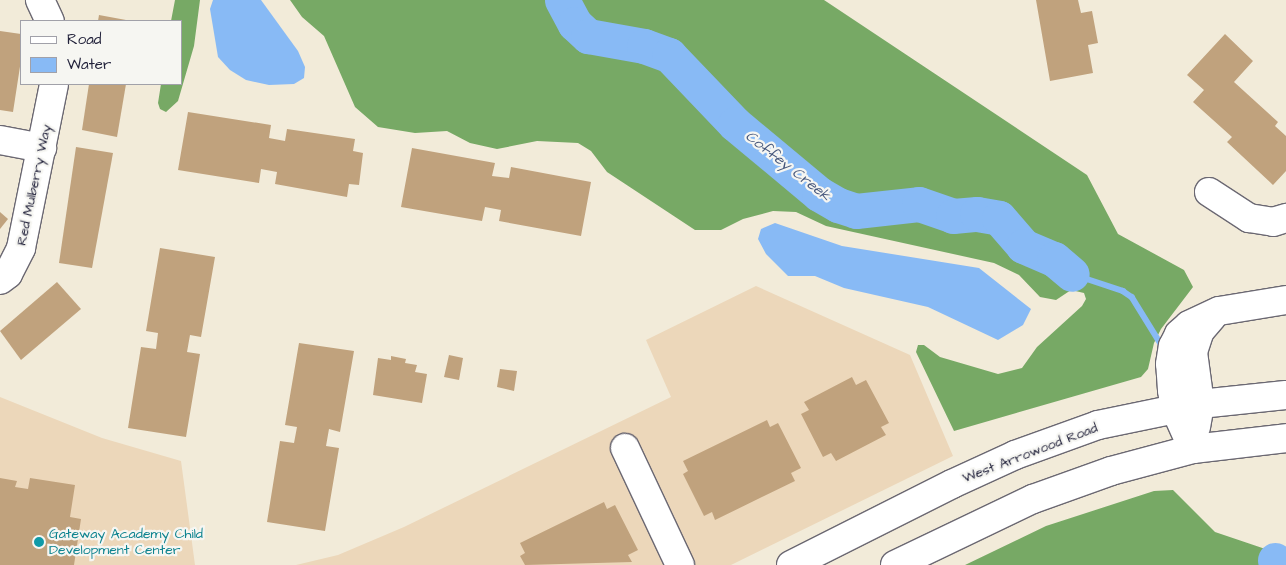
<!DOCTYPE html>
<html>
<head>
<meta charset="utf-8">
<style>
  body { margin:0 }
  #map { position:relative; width:1286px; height:565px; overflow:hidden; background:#f2ebd9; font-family:"Architects Daughter",sans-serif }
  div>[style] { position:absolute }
  .built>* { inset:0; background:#ecd7ba }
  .forest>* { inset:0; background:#77a965 }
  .water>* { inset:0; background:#88baf5 }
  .stream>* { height:5.5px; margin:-2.75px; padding:0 2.75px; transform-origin:2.75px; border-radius:2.75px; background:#88baf5 }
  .river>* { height:35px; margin:-17.5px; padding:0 17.5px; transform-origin:17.5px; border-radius:17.5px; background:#88baf5 }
  .building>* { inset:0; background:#c0a27d }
  .roads { filter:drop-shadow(1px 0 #6b6872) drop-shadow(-1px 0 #6b6872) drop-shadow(0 1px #6b6872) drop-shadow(0 -1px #6b6872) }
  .minor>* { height:28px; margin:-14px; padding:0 14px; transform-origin:14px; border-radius:14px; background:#fff }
  .major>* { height:28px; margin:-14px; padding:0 14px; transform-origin:14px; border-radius:14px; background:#fff }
  .dots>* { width:14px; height:14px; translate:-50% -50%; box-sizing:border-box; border:2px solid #f6f6f2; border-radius:50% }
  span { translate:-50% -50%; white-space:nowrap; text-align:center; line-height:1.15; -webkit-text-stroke:4.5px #f6f6f2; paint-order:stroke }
  .street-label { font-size:14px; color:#22223b }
  .culture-label { font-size:14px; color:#0d838f }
  .left { translate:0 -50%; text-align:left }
  .water-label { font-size:15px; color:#46577c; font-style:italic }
  .legend { position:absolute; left:20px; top:20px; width:162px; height:65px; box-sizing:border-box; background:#f6f6f2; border:1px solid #a1a1a9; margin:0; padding:6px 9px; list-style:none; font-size:15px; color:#22223b }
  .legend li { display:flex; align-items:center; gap:10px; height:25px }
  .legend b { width:25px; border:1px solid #a1a1a9 }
</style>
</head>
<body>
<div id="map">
  <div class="built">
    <i style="clip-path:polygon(756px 286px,910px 355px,953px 456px,731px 565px,296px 565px,338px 555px,404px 527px,671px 397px,646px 340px)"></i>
    <i style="clip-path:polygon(0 397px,102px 438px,181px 461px,195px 565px,0 565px)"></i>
  </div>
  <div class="forest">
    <i style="clip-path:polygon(175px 0,200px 0,194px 46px,178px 101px,166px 112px,160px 109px,158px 103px,161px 84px,181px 84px,181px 21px,171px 21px)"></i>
    <i style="clip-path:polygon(290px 0,824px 0,1087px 175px,1118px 234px,1184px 270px,1193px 287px,1161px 329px,1154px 343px,1148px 369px,1141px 377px,954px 431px,916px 352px,918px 345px,924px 345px,940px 357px,998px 374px,1022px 368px,1037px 347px,1082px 306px,1086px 299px,1084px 293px,1071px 290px,1056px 300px,1040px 297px,1019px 275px,994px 263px,826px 226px,796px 212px,773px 211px,743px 219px,721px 230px,695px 230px,607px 172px,591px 151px,578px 143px,537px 141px,497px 149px,470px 143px,447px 131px,415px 133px,378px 127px,355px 107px,324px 36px,302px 17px)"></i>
    <i style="clip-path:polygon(1173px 490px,1215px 532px,1286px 556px,1286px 565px,965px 565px,1046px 526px,1154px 491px)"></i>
  </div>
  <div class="water">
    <i style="clip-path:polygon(213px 0,261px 0,298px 51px,305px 67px,304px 78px,294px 84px,269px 85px,246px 80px,230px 70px,218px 57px,210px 9px)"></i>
    <i style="clip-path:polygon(775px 223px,842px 246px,979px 268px,1031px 309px,1023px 325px,998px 340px,928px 307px,844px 288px,815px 276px,788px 276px,766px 254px,758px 239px,761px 229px)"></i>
  </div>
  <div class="stream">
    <i style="left:1072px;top:274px;width:54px;rotate:18.4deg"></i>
    <i style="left:1123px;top:291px;width:11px;rotate:34deg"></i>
    <i style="left:1132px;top:297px;width:55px;rotate:58.3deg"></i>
  </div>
  <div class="river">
    <i style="left:562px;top:0;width:27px;rotate:62deg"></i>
    <i style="left:575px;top:24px;width:18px;rotate:43deg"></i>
    <i style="left:588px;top:36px;width:57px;rotate:10.1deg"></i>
    <i style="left:644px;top:46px;width:27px;rotate:20deg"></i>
    <i style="left:669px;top:55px;width:95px;rotate:46.3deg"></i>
    <i style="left:735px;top:124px;width:109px;rotate:39.8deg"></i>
    <i style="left:819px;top:194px;width:22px;rotate:30deg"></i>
    <i style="left:838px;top:205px;width:19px;rotate:18deg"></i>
    <i style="left:856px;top:211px;width:63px;rotate:-6.3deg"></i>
    <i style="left:919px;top:204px;width:36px;rotate:19deg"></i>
    <i style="left:953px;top:216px;width:24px;rotate:-5deg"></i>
    <i style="left:977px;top:214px;width:22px;rotate:10deg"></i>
    <i style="left:999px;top:218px;width:37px;rotate:49deg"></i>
    <i style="left:1023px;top:246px;width:34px;rotate:23deg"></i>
    <i style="left:1054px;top:259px;width:23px;rotate:40deg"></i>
    <i style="left:1275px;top:560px;width:6px;rotate:59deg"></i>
  </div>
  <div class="building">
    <i style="clip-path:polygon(1036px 0,1078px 0,1081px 13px,1092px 11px,1098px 43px,1088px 45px,1093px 73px,1050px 81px)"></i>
    <i style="clip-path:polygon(99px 15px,126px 20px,126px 21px,98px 21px)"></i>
    <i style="clip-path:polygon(0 31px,21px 34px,21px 60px,13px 112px,0 110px)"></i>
    <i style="clip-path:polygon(1225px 34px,1253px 61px,1234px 82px,1278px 122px,1275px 126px,1286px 136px,1286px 171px,1273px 185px,1227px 142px,1232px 137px,1193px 102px,1204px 90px,1187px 75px)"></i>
    <i style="clip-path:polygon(89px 84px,126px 84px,117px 137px,82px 130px)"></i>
    <i style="clip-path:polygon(188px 112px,271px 125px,269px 138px,285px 141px,287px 129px,355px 139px,353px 151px,363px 153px,359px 185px,349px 184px,347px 197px,275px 184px,277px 172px,261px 169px,259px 183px,178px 170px)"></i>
    <i style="clip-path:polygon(76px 147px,113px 153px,92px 268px,59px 263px)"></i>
    <i style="clip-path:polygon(412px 148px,495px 163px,492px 176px,509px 178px,511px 167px,591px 182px,581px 236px,499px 221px,501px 210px,485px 207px,482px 221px,401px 207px)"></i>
    <i style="clip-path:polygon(0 212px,8px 219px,0 229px)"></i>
    <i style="clip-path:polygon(160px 248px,215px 257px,201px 337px,190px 335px,187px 352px,200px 354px,186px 437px,128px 428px,141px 347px,156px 349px,158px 333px,146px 331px)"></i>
    <i style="clip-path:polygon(57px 282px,81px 309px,21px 360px,0 331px)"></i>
    <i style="clip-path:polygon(299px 343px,354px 351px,340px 432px,329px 429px,326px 446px,339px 448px,325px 531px,267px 522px,280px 441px,294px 443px,297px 427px,285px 425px)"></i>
    <i style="clip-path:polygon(449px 355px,463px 358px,459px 380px,444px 377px)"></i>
    <i style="clip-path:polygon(391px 356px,406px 359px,405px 363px,417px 365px,415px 372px,427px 374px,422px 403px,373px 395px,378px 358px,391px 360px)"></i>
    <i style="clip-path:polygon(500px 369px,517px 371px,514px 391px,497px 387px)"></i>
    <i style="clip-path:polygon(852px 377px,856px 385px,866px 380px,889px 423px,881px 427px,886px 435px,836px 461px,831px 453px,823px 457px,801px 414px,809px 410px,804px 402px)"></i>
    <i style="clip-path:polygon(767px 420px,770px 427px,778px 423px,801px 468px,791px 473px,795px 481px,715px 520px,712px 512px,704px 516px,683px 474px,688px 471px,683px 461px)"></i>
    <i style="clip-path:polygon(0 478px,17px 481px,15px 487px,28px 489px,30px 478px,75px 485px,70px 517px,81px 519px,74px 565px,0 565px)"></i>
    <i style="clip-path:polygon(604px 502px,607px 509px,615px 505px,638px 550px,628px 555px,632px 562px,525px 565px,520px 556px,525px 553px,520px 543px)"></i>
  </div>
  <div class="roads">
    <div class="minor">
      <i style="left:40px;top:0;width:23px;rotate:65deg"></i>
      <i style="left:0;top:140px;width:43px;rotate:10.8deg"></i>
      <i style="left:1209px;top:192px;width:48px;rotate:33deg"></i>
      <i style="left:1249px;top:218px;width:24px;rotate:9deg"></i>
      <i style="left:1273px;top:222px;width:14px;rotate:-17deg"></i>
      <i style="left:0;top:280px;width:10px;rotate:-37deg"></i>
      <i style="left:8px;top:274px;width:29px;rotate:-63deg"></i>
      <i style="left:21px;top:248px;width:167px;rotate:-78.6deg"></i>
      <i style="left:1196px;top:427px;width:23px;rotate:-80deg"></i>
      <i style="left:1200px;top:404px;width:52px;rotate:-97.7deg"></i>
      <i style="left:1193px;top:352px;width:22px;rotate:-72deg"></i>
      <i style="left:1200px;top:331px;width:18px;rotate:-49deg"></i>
      <i style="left:625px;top:448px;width:129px;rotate:64.8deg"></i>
      <i style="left:1193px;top:449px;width:44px;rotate:-114.2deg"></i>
      <i style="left:1175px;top:409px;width:19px;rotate:-99deg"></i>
      <i style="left:1172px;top:390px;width:26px;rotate:-94deg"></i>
      <i style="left:1170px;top:364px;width:18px;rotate:-81deg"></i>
      <i style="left:1173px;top:346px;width:13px;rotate:-63deg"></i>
      <i style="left:1179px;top:334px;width:13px;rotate:-42deg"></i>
      <i style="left:1189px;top:325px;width:33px;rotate:-25deg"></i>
      <i style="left:1219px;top:311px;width:68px;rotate:-9.3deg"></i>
    </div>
    <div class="major">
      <i style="left:791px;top:565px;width:180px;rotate:-26.7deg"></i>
      <i style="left:952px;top:484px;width:69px;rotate:-24.7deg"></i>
      <i style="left:1015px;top:455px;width:88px;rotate:-19.9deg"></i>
      <i style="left:1098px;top:425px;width:104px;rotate:-11.6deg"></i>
      <i style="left:1200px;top:404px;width:86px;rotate:-6deg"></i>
      <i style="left:895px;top:565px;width:153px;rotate:-25.6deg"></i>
      <i style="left:1033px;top:499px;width:83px;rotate:-19.7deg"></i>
      <i style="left:1111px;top:471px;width:85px;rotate:-15deg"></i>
      <i style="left:1193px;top:449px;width:94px;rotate:-6.7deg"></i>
    </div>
  </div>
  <div class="dots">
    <i style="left:39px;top:542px;background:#0f9aa8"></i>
  </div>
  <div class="street-label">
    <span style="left:34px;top:185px;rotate:-78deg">Red Mulberry Way</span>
    <span style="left:1030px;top:453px;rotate:-21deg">West Arrowood Road</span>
  </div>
  <div class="culture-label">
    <span class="left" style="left:49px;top:542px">Gateway Academy Child<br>Development Center</span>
  </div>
  <div class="water-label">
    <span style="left:788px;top:166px;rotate:38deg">Coffey Creek</span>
  </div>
  <ul class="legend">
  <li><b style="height:6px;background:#fff"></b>Road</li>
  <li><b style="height:14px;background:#88baf5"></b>Water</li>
  </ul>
</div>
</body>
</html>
